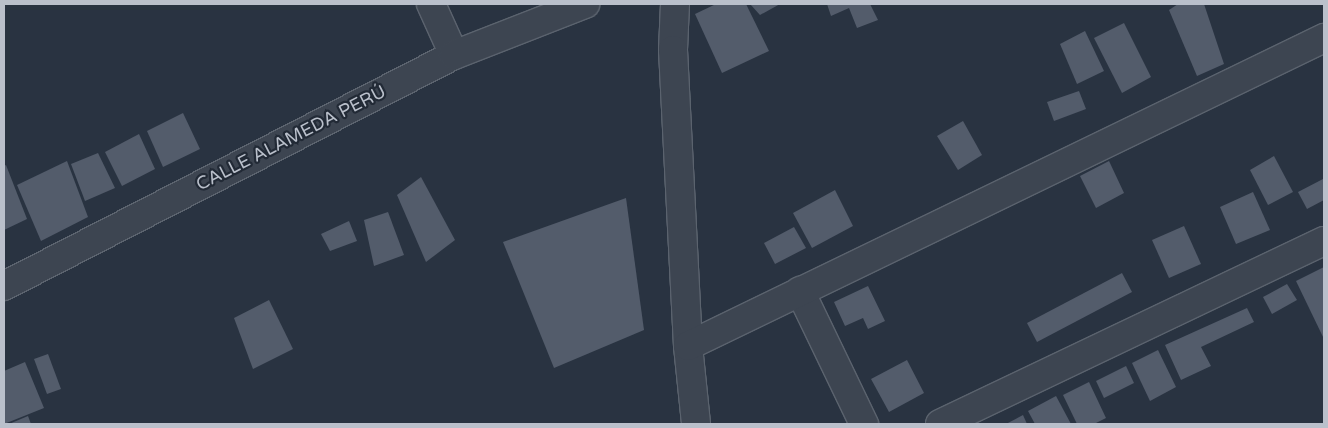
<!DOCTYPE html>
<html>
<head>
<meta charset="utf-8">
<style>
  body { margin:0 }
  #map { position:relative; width:1328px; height:428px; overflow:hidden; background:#293341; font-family:"Varela Round",sans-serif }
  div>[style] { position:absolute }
  .building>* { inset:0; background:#535c6b }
  .roads { filter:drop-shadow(1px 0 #5b636e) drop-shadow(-1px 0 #5b636e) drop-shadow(0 1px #5b636e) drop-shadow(0 -1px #5b636e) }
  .minor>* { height:28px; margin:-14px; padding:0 14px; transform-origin:14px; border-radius:14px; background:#3d4551 }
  span { translate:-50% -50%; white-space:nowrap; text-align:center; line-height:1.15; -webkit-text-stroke:4.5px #222a36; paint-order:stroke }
  .street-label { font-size:18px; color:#bac0cb }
  .frame { position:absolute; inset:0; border:5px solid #bac0cb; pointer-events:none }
</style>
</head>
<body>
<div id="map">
  <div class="building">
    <i style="clip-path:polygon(716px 4px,746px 4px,769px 51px,722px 73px,695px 14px)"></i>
    <i style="clip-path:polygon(750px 4px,780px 4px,760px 15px)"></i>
    <i style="clip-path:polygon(827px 4px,870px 4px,878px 20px,857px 28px,849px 8px,831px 16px)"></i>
    <i style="clip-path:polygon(1178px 4px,1204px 4px,1224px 64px,1197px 76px,1169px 10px)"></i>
    <i style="clip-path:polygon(1124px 23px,1151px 77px,1122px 93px,1094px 38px)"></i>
    <i style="clip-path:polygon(1085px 31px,1104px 71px,1077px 84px,1060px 44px)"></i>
    <i style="clip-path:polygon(1079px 91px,1086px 109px,1054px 121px,1047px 102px)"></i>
    <i style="clip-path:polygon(183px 113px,200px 149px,163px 167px,147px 131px)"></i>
    <i style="clip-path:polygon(963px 121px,982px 155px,958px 170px,937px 136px)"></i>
    <i style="clip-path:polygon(139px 134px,155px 169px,122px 186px,105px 152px)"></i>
    <i style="clip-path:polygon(98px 153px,115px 188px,85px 201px,71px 164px)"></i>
    <i style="clip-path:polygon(1274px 156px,1293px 192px,1268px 205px,1250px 170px)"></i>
    <i style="clip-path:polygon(67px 161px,88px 217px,41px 241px,17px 185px)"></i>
    <i style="clip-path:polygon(1109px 161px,1124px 193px,1096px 208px,1080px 176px)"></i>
    <i style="clip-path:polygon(6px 165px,27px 219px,4px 230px,4px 166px)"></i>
    <i style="clip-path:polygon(421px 177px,455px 240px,426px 262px,397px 195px)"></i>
    <i style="clip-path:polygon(1323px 179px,1324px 200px,1307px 209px,1298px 192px)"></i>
    <i style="clip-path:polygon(835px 190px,853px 226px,812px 248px,793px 213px)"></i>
    <i style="clip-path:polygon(1253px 192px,1270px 230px,1236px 244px,1220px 207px)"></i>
    <i style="clip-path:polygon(626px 198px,644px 330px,554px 368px,503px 242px)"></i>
    <i style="clip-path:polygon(388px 212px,404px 255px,374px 266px,364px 220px)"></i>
    <i style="clip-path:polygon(349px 221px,357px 241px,330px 251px,321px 234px)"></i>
    <i style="clip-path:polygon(1184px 226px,1201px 264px,1169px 278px,1152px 240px)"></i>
    <i style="clip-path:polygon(794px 227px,806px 248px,775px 264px,764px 243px)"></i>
    <i style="clip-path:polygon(1324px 267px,1324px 339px,1296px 281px)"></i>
    <i style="clip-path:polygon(1122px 273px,1132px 292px,1037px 342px,1027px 323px)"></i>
    <i style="clip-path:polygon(1287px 284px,1297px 300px,1272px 314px,1263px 297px)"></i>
    <i style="clip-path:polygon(868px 286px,885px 321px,868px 329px,863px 318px,845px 326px,834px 302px)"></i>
    <i style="clip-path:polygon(269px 300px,293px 349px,253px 369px,234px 318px)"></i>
    <i style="clip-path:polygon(1247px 308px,1254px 322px,1201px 347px,1211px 366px,1181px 380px,1165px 345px)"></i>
    <i style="clip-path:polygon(1158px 350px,1176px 387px,1150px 401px,1132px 363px)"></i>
    <i style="clip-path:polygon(48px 354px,61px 389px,47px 394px,34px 359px)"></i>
    <i style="clip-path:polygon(907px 360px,924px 393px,889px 412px,871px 379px)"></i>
    <i style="clip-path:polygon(25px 362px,44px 408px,4px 424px,4px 371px)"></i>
    <i style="clip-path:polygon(1126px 366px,1134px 383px,1104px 398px,1096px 381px)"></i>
    <i style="clip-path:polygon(1089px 382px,1106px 418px,1094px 424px,1077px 424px,1063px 395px)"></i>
    <i style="clip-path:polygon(1056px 396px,1071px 424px,1035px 424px,1028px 411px)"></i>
    <i style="clip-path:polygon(1023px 415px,1027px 424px,1006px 424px)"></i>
    <i style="clip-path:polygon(28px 416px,31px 424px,9px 424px)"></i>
  </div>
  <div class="roads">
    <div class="minor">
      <i style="left:431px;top:4px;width:56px;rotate:65.7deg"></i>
      <i style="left:675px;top:4px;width:46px;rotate:92.5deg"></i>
      <i style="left:673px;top:50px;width:296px;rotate:87.1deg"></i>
      <i style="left:688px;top:346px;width:78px;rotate:84.1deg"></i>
      <i style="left:4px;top:286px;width:506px;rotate:-27.17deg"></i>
      <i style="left:454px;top:55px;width:141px;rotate:-21.3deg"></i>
      <i style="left:800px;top:291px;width:148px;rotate:64.3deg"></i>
      <i style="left:688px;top:346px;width:707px;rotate:-25.84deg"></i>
      <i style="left:940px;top:424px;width:425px;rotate:-25.5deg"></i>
    </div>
  </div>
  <div class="street-label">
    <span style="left:291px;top:138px;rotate:-27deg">CALLE ALAMEDA PERÚ</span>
  </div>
  <div class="frame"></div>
</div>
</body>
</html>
